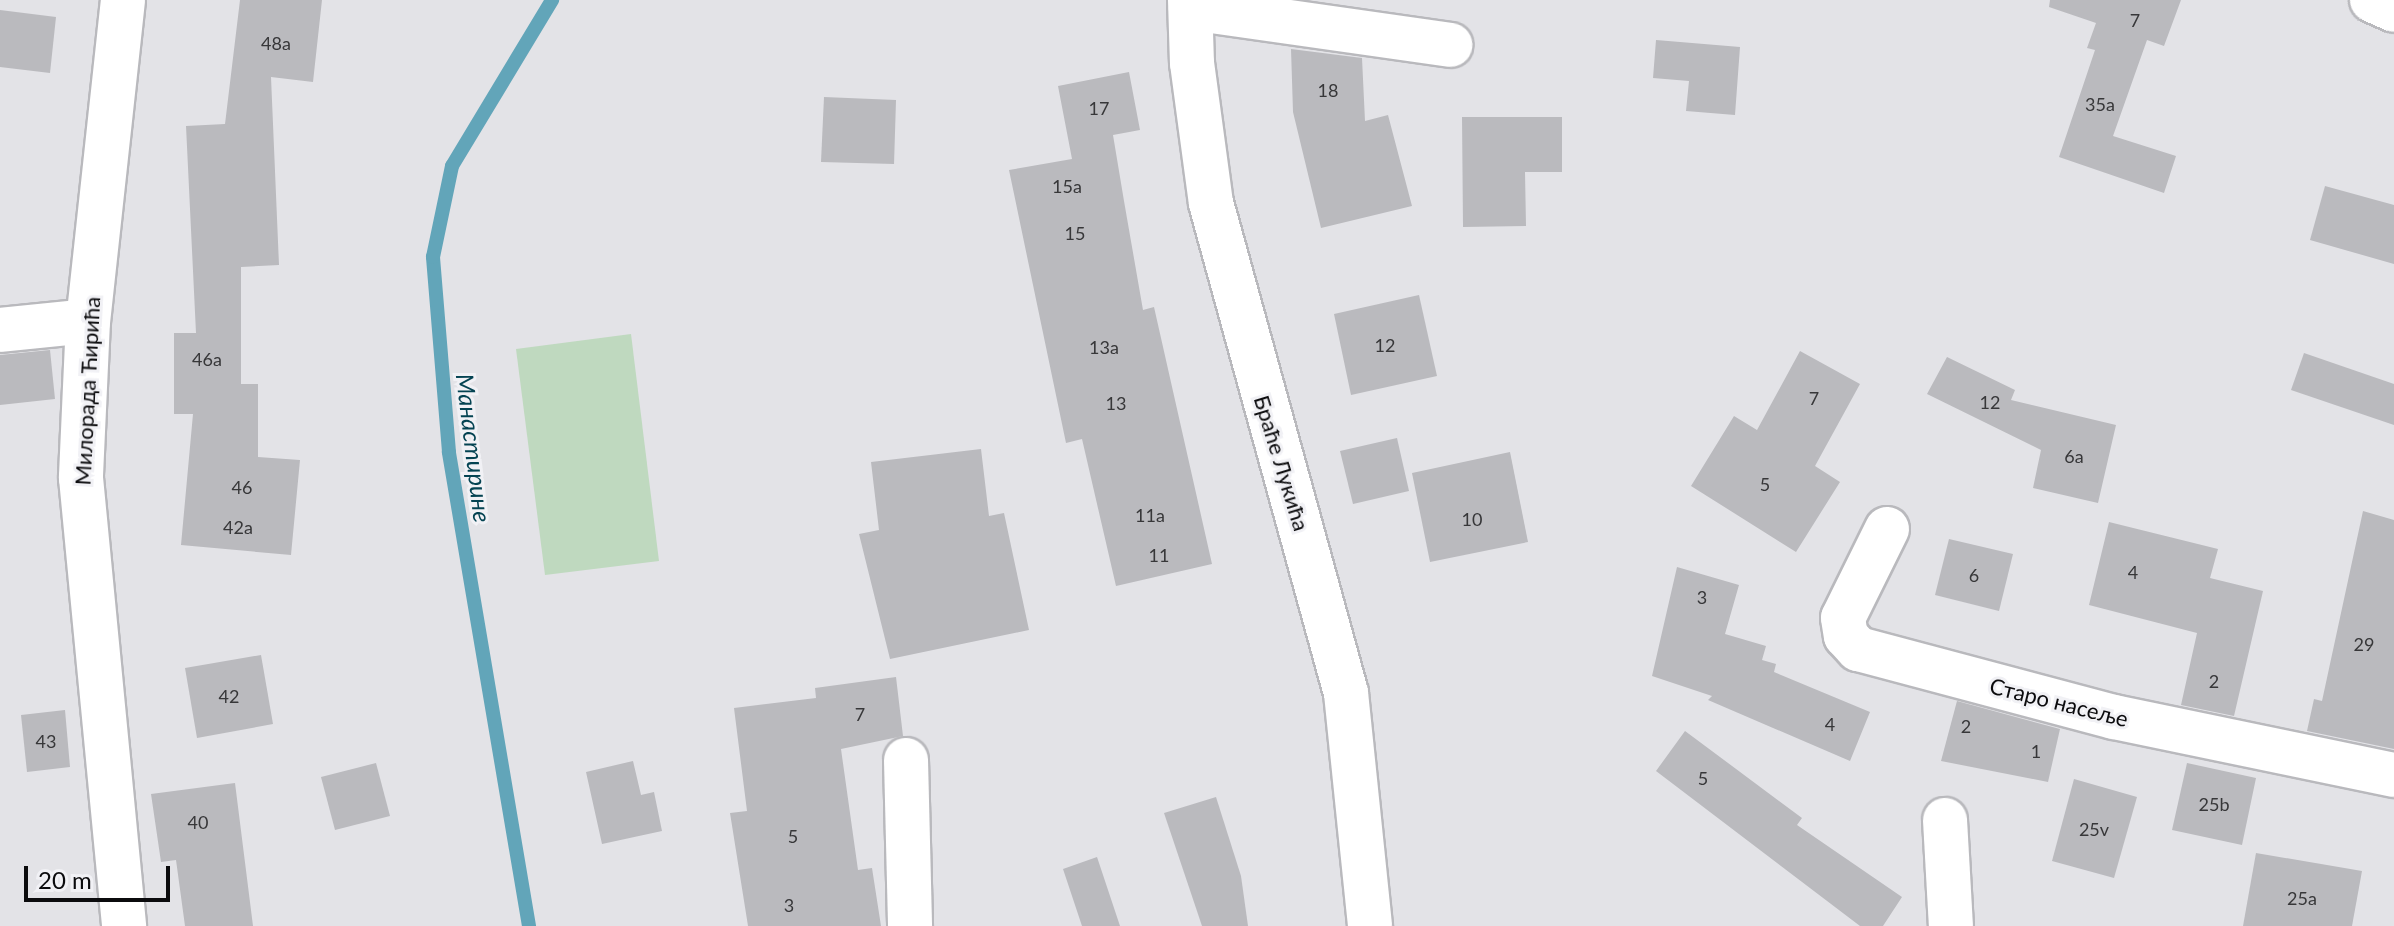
<!DOCTYPE html>
<html>
<head>
<meta charset="utf-8">
<style>
  body { margin:0 }
  #map { position:relative; width:2394px; height:926px; overflow:hidden; background:#e3e3e7; font-family:Lato,sans-serif }
  div>[style] { position:absolute }
  .green>* { inset:0; background:#bfd9bf }
  .stream>* { height:14px; margin:-7px; padding:0 7px; transform-origin:7px; border-radius:7px; background:#62a5b9 }
  .building>* { inset:0; background:#bababe }
  .roads { filter:drop-shadow(2px 0 #b9b9bd) drop-shadow(-2px 0 #b9b9bd) drop-shadow(0 2px #b9b9bd) drop-shadow(0 -2px #b9b9bd) }
  .minor>* { height:44px; margin:-22px; padding:0 22px; transform-origin:22px; border-radius:22px; background:#fff }
  span { translate:-50% -50%; white-space:nowrap; text-align:center; line-height:1.15; -webkit-text-stroke:6px #f1f1f5; paint-order:stroke }
  .number-label { font-size:18px; color:#373739 }
  .number-label span { -webkit-text-stroke-width:0 }
  .street-label { font-size:22px; color:#0b0b0d }
  .water-label { font-size:24px; color:#044352; font-style:italic }
  .scale { position:absolute; left:24px; top:866px; width:146px; height:36px; box-sizing:border-box; border:4px solid #0b0b0d; border-top:0; padding-left:10px; font-size:24px; line-height:28px; white-space:nowrap; color:#0b0b0d; -webkit-text-stroke:6px #f1f1f5; paint-order:stroke }
</style>
</head>
<body>
<div id="map">
  <div class="green">
    <i style="clip-path:polygon(631px 334px,659px 561px,545px 575px,516px 349px)"></i>
  </div>
  <div class="stream">
    <i style="left:529px;top:926px;width:481px;rotate:-99.6deg"></i>
    <i style="left:449px;top:452px;width:196px;rotate:-94.7deg"></i>
    <i style="left:433px;top:257px;width:93px;rotate:-78.2deg"></i>
    <i style="left:452px;top:166px;width:194px;rotate:-58.9deg"></i>
  </div>
  <div class="building">
    <i style="clip-path:polygon(240px 0,322px 0,313px 82px,271px 77px,279px 265px,241px 267px,241px 384px,258px 384px,258px 457px,300px 460px,291px 555px,181px 545px,193px 414px,174px 414px,174px 333px,196px 333px,186px 126px,225px 124px)"></i>
    <i style="clip-path:polygon(2050px 0,2181px 0,2164px 46px,2147px 40px,2113px 136px,2176px 156px,2164px 193px,2059px 157px,2095px 50px,2087px 48px,2096px 23px,2049px 7px)"></i>
    <i style="clip-path:polygon(0 10px,56px 17px,50px 73px,0 67px)"></i>
    <i style="clip-path:polygon(1656px 40px,1740px 47px,1735px 115px,1686px 111px,1689px 81px,1653px 78px)"></i>
    <i style="clip-path:polygon(1291px 49px,1362px 58px,1365px 121px,1388px 115px,1412px 206px,1321px 228px,1293px 112px)"></i>
    <i style="clip-path:polygon(1129px 72px,1140px 130px,1113px 135px,1124px 201px,1143px 310px,1154px 307px,1212px 564px,1116px 586px,1082px 439px,1066px 443px,1009px 170px,1072px 159px,1058px 86px)"></i>
    <i style="clip-path:polygon(824px 97px,896px 100px,894px 164px,821px 162px)"></i>
    <i style="clip-path:polygon(1462px 117px,1562px 117px,1562px 172px,1525px 172px,1526px 226px,1463px 227px)"></i>
    <i style="clip-path:polygon(2325px 186px,2394px 205px,2394px 264px,2310px 240px)"></i>
    <i style="clip-path:polygon(1419px 295px,1437px 376px,1351px 395px,1334px 314px)"></i>
    <i style="clip-path:polygon(50px 350px,55px 399px,0 405px,0 355px)"></i>
    <i style="clip-path:polygon(1800px 351px,1860px 384px,1815px 466px,1840px 482px,1796px 552px,1691px 486px,1734px 416px,1757px 430px)"></i>
    <i style="clip-path:polygon(2304px 353px,2394px 384px,2394px 425px,2291px 390px)"></i>
    <i style="clip-path:polygon(1947px 357px,2015px 390px,2011px 400px,2116px 425px,2098px 503px,2033px 488px,2041px 450px,1927px 394px)"></i>
    <i style="clip-path:polygon(1397px 438px,1409px 491px,1353px 504px,1340px 451px)"></i>
    <i style="clip-path:polygon(981px 449px,989px 516px,1004px 513px,1029px 630px,890px 659px,859px 534px,879px 530px,871px 462px)"></i>
    <i style="clip-path:polygon(1510px 452px,1528px 542px,1430px 562px,1412px 473px)"></i>
    <i style="clip-path:polygon(2363px 511px,2394px 520px,2394px 749px,2307px 731px,2314px 699px,2322px 701px)"></i>
    <i style="clip-path:polygon(2109px 522px,2218px 549px,2210px 578px,2263px 591px,2234px 716px,2181px 705px,2197px 633px,2089px 605px)"></i>
    <i style="clip-path:polygon(1949px 539px,2013px 554px,1999px 611px,1935px 595px)"></i>
    <i style="clip-path:polygon(1677px 567px,1739px 585px,1725px 634px,1766px 646px,1762px 660px,1776px 664px,1774px 672px,1870px 712px,1850px 761px,1708px 700px,1712px 696px,1652px 676px)"></i>
    <i style="clip-path:polygon(261px 655px,273px 724px,197px 738px,185px 668px)"></i>
    <i style="clip-path:polygon(896px 677px,903px 736px,841px 749px,858px 870px,872px 868px,881px 926px,748px 926px,730px 813px,747px 811px,734px 708px,816px 698px,815px 688px)"></i>
    <i style="clip-path:polygon(1957px 701px,2060px 729px,2048px 782px,1941px 761px)"></i>
    <i style="clip-path:polygon(65px 710px,70px 767px,27px 772px,21px 715px)"></i>
    <i style="clip-path:polygon(1685px 731px,1802px 818px,1797px 825px,1902px 897px,1883px 926px,1860px 926px,1656px 771px)"></i>
    <i style="clip-path:polygon(633px 761px,641px 795px,654px 792px,662px 831px,602px 844px,586px 772px)"></i>
    <i style="clip-path:polygon(376px 763px,390px 816px,335px 830px,321px 777px)"></i>
    <i style="clip-path:polygon(2187px 763px,2256px 778px,2242px 845px,2172px 830px)"></i>
    <i style="clip-path:polygon(2074px 779px,2137px 797px,2114px 878px,2052px 861px)"></i>
    <i style="clip-path:polygon(235px 783px,253px 926px,185px 926px,176px 860px,161px 862px,151px 794px)"></i>
    <i style="clip-path:polygon(1216px 797px,1241px 876px,1248px 926px,1202px 926px,1164px 813px)"></i>
    <i style="clip-path:polygon(2256px 853px,2362px 871px,2352px 926px,2243px 926px)"></i>
    <i style="clip-path:polygon(1097px 857px,1120px 926px,1082px 926px,1063px 869px)"></i>
  </div>
  <div class="roads">
    <div class="minor">
      <i style="left:123px;top:0;width:323px;rotate:96.2deg"></i>
      <i style="left:88px;top:321px;width:157px;rotate:92.6deg"></i>
      <i style="left:81px;top:478px;width:450px;rotate:84.5deg"></i>
      <i style="left:1190px;top:0;width:63px;rotate:88.2deg"></i>
      <i style="left:1192px;top:63px;width:141px;rotate:82.3deg"></i>
      <i style="left:1211px;top:203px;width:508px;rotate:74.6deg"></i>
      <i style="left:1346px;top:693px;width:234px;rotate:84.1deg"></i>
      <i style="left:2372px;top:0;width:24px;rotate:24deg"></i>
      <i style="left:1191px;top:8px;width:262px;rotate:8.1deg"></i>
      <i style="left:0;top:330px;width:88px;rotate:-5.8deg"></i>
      <i style="left:1887px;top:529px;width:99px;rotate:116.3deg"></i>
      <i style="left:1843px;top:618px;width:18px;rotate:81deg"></i>
      <i style="left:1846px;top:636px;width:18px;rotate:47deg"></i>
      <i style="left:1858px;top:649px;width:265px;rotate:14.9deg"></i>
      <i style="left:2114px;top:717px;width:286px;rotate:11.7deg"></i>
      <i style="left:906px;top:760px;width:166px;rotate:88.6deg"></i>
      <i style="left:1945px;top:820px;width:106px;rotate:86.8deg"></i>
    </div>
  </div>
  <div class="number-label">
    <span style="left:2135px;top:20px">7</span>
    <span style="left:276px;top:43px">48a</span>
    <span style="left:1328px;top:90px">18</span>
    <span style="left:2100px;top:104px">35a</span>
    <span style="left:1099px;top:108px">17</span>
    <span style="left:1067px;top:186px">15a</span>
    <span style="left:1075px;top:233px">15</span>
    <span style="left:1385px;top:345px">12</span>
    <span style="left:1104px;top:347px">13a</span>
    <span style="left:207px;top:359px">46a</span>
    <span style="left:1814px;top:398px">7</span>
    <span style="left:1990px;top:402px">12</span>
    <span style="left:1116px;top:403px">13</span>
    <span style="left:2074px;top:456px">6a</span>
    <span style="left:1765px;top:484px">5</span>
    <span style="left:242px;top:487px">46</span>
    <span style="left:1150px;top:515px">11a</span>
    <span style="left:1472px;top:519px">10</span>
    <span style="left:238px;top:527px">42a</span>
    <span style="left:1159px;top:555px">11</span>
    <span style="left:2133px;top:572px">4</span>
    <span style="left:1974px;top:575px">6</span>
    <span style="left:1702px;top:597px">3</span>
    <span style="left:2364px;top:644px">29</span>
    <span style="left:2214px;top:681px">2</span>
    <span style="left:229px;top:696px">42</span>
    <span style="left:860px;top:714px">7</span>
    <span style="left:1830px;top:724px">4</span>
    <span style="left:1966px;top:726px">2</span>
    <span style="left:46px;top:741px">43</span>
    <span style="left:2036px;top:751px">1</span>
    <span style="left:1703px;top:778px">5</span>
    <span style="left:2214px;top:804px">25b</span>
    <span style="left:198px;top:822px">40</span>
    <span style="left:2094px;top:829px">25v</span>
    <span style="left:793px;top:836px">5</span>
    <span style="left:2302px;top:898px">25a</span>
    <span style="left:789px;top:905px">3</span>
  </div>
  <div class="street-label">
    <span style="left:87px;top:391px;rotate:-87deg">Милорада Ћирића</span>
    <span style="left:1282px;top:463px;rotate:73deg">Браће Лукића</span>
    <span style="left:2059px;top:702px;rotate:14deg">Старо насеље</span>
  </div>
  <div class="water-label">
    <span style="left:474px;top:448px;rotate:83deg">Манастирине</span>
  </div>
  <div class="scale">20 m</div>
</div>
</body>
</html>
